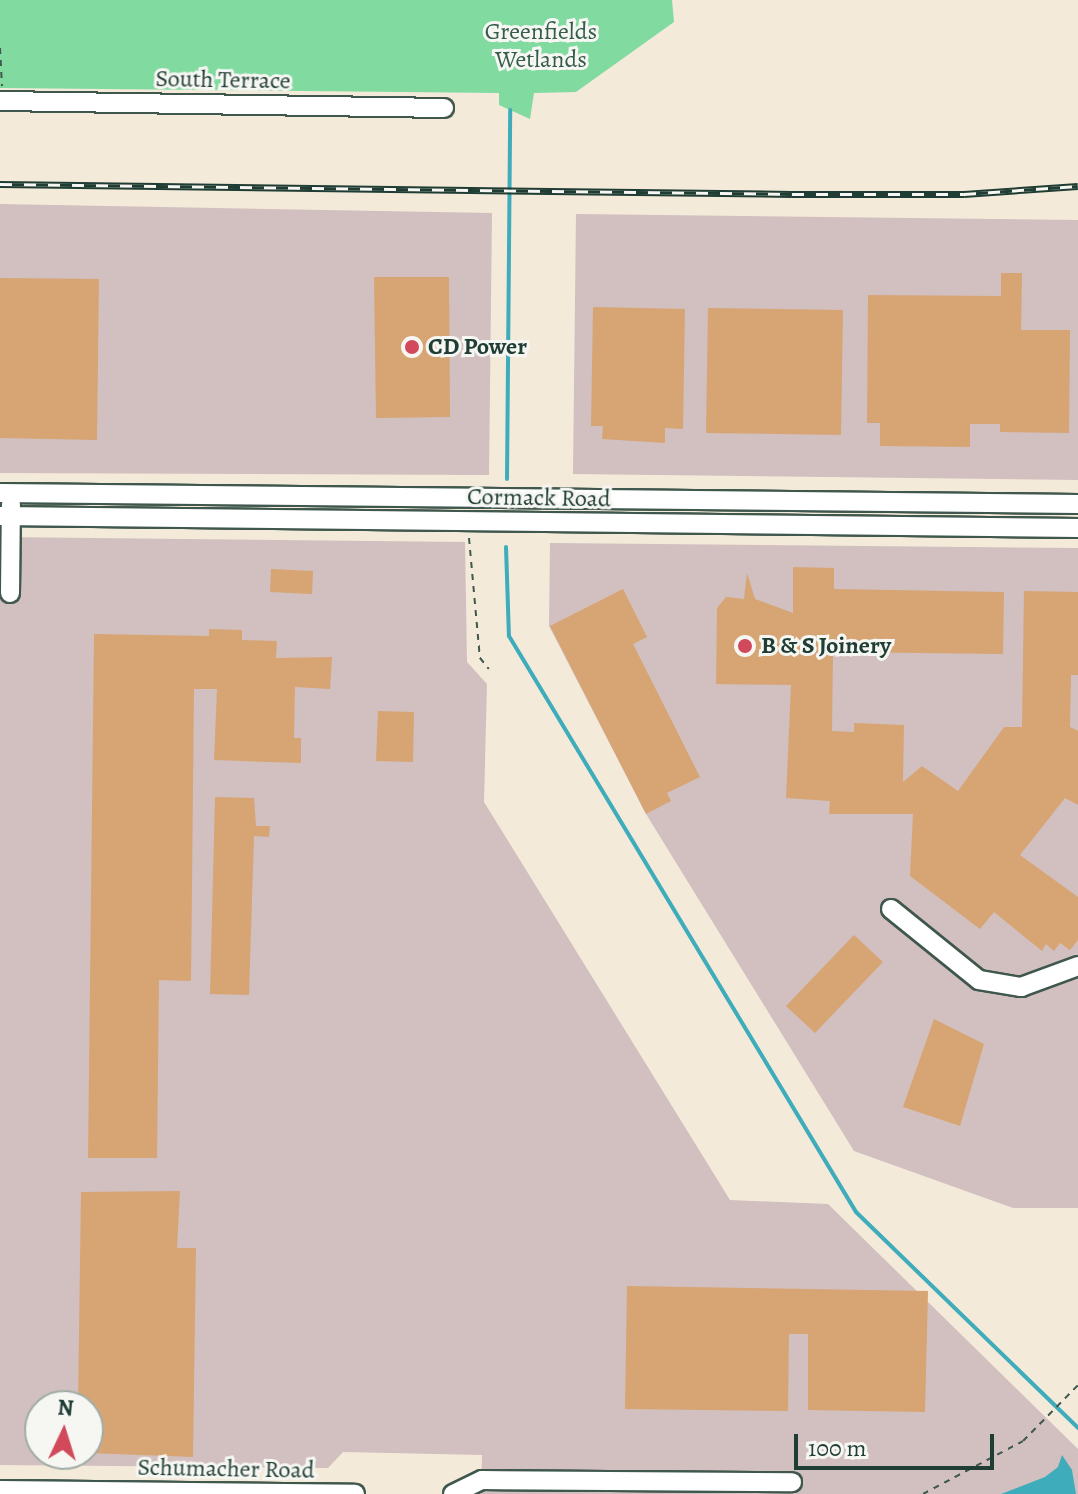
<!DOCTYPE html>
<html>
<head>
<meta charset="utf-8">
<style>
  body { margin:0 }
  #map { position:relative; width:1078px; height:1494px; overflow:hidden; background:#f4ead9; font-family:Alegreya,serif }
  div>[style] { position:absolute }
  .industrial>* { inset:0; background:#d2bfbf }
  .green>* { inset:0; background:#81dba1 }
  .water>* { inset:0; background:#3eacbb }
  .stream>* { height:4px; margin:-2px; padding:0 2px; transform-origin:2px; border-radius:2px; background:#3eacbb }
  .building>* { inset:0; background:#d6a573 }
  .path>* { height:2px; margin-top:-1px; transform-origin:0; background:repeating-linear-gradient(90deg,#3f574d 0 6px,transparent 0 12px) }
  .roads { filter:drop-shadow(2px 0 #3f574d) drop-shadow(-2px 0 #3f574d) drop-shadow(0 2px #3f574d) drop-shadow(0 -2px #3f574d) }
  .minor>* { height:18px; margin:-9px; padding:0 9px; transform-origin:9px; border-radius:9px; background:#fff }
  .rail>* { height:7px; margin-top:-3.5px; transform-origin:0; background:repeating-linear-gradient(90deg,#f6f6f2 0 12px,#1f3d34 0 24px); box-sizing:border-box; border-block:2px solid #1f3d34 }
  .dots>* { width:22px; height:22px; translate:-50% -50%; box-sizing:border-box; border:4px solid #f6f6f2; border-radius:50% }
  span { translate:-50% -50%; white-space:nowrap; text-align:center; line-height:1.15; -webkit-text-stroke:6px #f6f6f2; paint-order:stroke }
  .park-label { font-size:24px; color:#335d4a }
  .street-label { font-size:24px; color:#1f3d34 }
  .poi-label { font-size:24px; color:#1f3d34; font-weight:700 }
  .left { translate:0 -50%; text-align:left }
  .north { position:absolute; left:24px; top:1390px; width:80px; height:80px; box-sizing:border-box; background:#f6f6f2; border:2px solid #a0aca6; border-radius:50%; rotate:4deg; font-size:22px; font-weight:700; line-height:32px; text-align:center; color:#1f3d34 }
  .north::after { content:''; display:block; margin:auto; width:28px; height:36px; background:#d1495b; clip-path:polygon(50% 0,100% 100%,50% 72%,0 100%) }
  .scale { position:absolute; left:794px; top:1434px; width:200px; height:36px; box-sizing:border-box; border:4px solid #1f3d34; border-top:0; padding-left:10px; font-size:24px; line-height:28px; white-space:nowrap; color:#1f3d34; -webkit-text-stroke:6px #f6f6f2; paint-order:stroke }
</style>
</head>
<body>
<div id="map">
  <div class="industrial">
    <i style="clip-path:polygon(0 204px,492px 213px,489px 475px,0 473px)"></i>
    <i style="clip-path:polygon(576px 214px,1078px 220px,1078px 480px,573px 474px)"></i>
    <i style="clip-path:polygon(evenodd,0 537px,465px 542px,467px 662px,487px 684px,484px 802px,730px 1200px,828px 1204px,1078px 1449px,1078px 1494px,481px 1494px,482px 1455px,343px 1452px,328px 1468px,0 1465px,0 537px,40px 1406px,88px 1406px,88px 1454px,40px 1454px,40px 1406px)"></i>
    <i style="clip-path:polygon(550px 543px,1078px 548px,1078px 1208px,1013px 1208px,854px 1151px,646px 814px,549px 626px)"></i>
  </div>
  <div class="green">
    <i style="clip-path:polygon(0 0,672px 0,674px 22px,576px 92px,534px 93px,530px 119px,499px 105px,499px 93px,0 88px)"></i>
  </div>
  <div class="water">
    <i style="clip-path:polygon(1062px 1455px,1072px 1470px,1076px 1494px,1001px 1494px,1045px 1477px,1058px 1467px)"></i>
  </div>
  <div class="stream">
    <i style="left:507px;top:479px;width:369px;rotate:-89.5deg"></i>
    <i style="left:506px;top:547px;width:89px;rotate:88.1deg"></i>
    <i style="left:509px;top:636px;width:672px;rotate:58.93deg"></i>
    <i style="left:856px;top:1212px;width:310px;rotate:44.2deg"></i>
  </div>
  <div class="building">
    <i style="clip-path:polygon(1001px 273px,1022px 273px,1021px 330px,1070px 330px,1069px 433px,1000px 432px,1000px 424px,970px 424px,970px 447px,880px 446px,880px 423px,867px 423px,868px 295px,1001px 296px)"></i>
    <i style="clip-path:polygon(374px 277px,449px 277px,450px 417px,376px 418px)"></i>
    <i style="clip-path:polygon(0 278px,99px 279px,97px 440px,0 438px)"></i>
    <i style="clip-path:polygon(593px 307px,685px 309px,683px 429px,665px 428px,665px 443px,602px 439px,603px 426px,591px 426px)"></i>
    <i style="clip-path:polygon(708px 308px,843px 310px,841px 435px,706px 433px)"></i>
    <i style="clip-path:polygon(793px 567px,834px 568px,834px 589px,1004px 592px,1003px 654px,833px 652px,832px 731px,854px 732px,854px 723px,904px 725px,903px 782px,922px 766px,958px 791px,1004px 727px,1022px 727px,1024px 591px,1078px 592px,1078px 675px,1071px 675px,1070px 727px,1078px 731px,1078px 805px,1065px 798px,1020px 855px,1078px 897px,1078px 940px,1070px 950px,1060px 943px,1054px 951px,1046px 944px,1042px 951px,994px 912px,980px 929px,910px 876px,913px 814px,829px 814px,830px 801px,786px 798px,791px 685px,716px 684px,717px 608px,726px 597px,744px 599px,747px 573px,755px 599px,793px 613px)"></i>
    <i style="clip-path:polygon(271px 569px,313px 571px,312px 594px,270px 592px)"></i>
    <i style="clip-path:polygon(623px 589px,647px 637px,633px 644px,700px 777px,667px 793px,671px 801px,646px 814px,550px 626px)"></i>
    <i style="clip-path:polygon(209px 629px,242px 630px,242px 640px,277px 641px,276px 658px,332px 657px,330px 689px,295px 687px,294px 738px,301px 738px,301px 763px,214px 760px,217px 689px,194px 689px,191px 981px,159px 980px,157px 1158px,88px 1158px,94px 634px,209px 636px)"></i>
    <i style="clip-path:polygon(378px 711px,414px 712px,413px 762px,376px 761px)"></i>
    <i style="clip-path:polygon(215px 797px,254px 798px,256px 826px,270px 826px,269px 837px,254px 836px,249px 995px,210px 994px)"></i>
    <i style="clip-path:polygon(854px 935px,883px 962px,815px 1033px,786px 1006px)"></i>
    <i style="clip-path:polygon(934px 1019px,984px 1044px,960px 1126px,903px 1107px)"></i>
    <i style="clip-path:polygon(180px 1191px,177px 1248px,196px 1248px,193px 1457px,88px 1453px,88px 1406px,78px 1406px,81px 1192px)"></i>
    <i style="clip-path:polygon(627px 1286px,928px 1291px,925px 1412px,808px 1410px,808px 1334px,789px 1334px,788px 1411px,625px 1409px)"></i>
  </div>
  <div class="path">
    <i style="left:0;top:48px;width:38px;rotate:87deg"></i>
    <i style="left:469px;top:538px;width:121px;rotate:84.8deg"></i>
    <i style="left:480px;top:658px;width:14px;rotate:51deg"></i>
    <i style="left:923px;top:1494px;width:113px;rotate:-27.9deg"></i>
    <i style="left:1023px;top:1441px;width:78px;rotate:-45.5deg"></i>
  </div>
  <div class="roads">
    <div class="minor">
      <i style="left:0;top:101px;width:444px;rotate:0.9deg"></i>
      <i style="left:0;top:493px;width:1078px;rotate:0.58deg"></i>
      <i style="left:0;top:516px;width:1078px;rotate:0.64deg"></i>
      <i style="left:10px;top:593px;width:89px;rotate:-89.4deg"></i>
      <i style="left:891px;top:909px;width:113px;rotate:38.9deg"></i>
      <i style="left:979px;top:980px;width:43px;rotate:9.5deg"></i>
      <i style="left:1021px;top:987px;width:61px;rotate:-20.2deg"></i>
      <i style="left:0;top:1490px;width:355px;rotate:0.6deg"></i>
      <i style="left:453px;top:1494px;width:32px;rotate:-26deg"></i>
      <i style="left:482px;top:1480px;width:310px;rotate:0.4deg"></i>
    </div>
  </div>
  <div class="rail">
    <i style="left:0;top:184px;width:792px;rotate:0.72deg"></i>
    <i style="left:792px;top:194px;width:172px"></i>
    <i style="left:964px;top:194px;width:114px;rotate:-4deg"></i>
  </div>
  <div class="dots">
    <i style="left:412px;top:347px;background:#d1495b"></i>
    <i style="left:745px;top:646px;background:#d1495b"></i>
  </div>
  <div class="park-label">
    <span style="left:541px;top:46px">Greenfields<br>Wetlands</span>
  </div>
  <div class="street-label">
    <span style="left:223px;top:80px;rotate:1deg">South Terrace</span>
    <span style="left:539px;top:498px;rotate:1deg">Cormack Road</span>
    <span style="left:226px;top:1469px;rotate:1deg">Schumacher Road</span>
  </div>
  <div class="poi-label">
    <span class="left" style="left:428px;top:347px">CD Power</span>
    <span class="left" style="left:761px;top:646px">B &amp; S Joinery</span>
  </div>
  <div class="north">N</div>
  <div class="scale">100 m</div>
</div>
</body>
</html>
